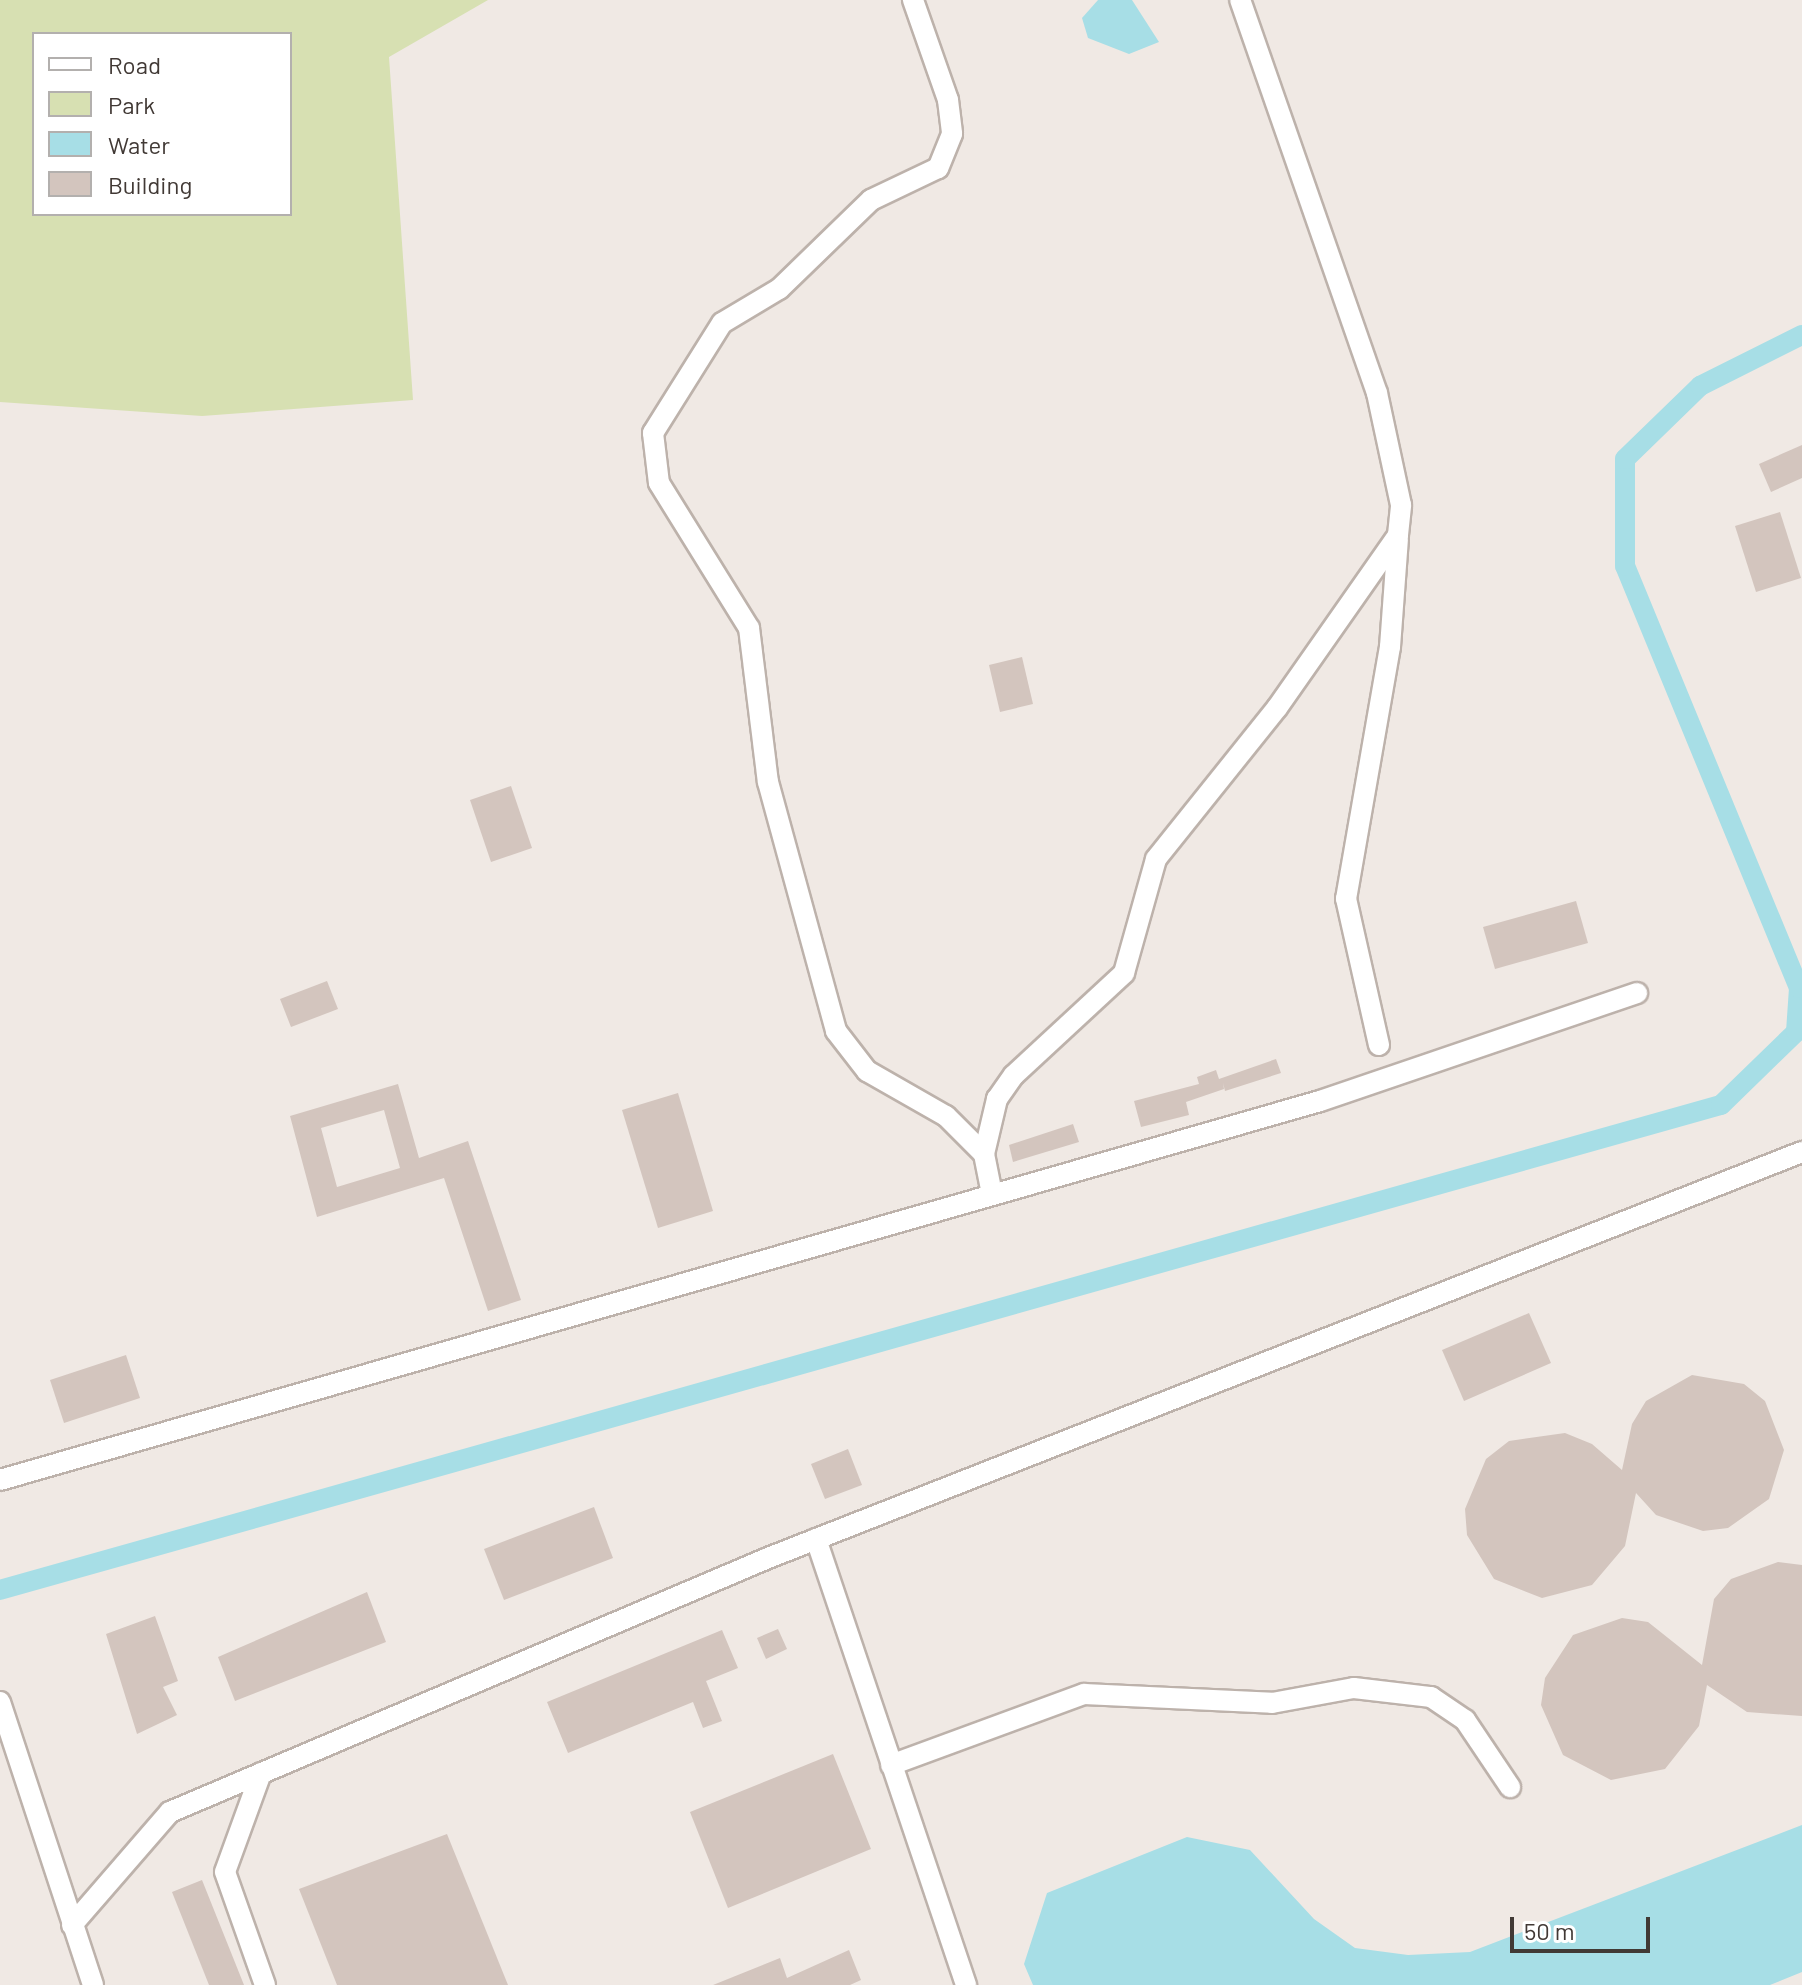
<!DOCTYPE html>
<html>
<head>
<meta charset="utf-8">
<style>
  body { margin:0 }
  #map { position:relative; width:1802px; height:1985px; overflow:hidden; background:#f0e9e4; font-family:Barlow,sans-serif }
  div>[style] { position:absolute }
  .green>* { inset:0; background:#d7e0b2 }
  .water>* { inset:0; background:#a7dee6 }
  .canal>* { height:20px; margin:-10px; padding:0 10px; transform-origin:10px; border-radius:10px; background:#a7dee6 }
  .building>* { inset:0; background:#d3c5be }
  .roads { filter:drop-shadow(2px 0 #bdb2ab) drop-shadow(-2px 0 #bdb2ab) drop-shadow(0 2px #bdb2ab) drop-shadow(0 -2px #bdb2ab) }
  .minor>* { height:20px; margin:-10px; padding:0 10px; transform-origin:10px; border-radius:10px; background:#fff }
  span { translate:-50% -50%; white-space:nowrap; text-align:center; line-height:1.15; -webkit-text-stroke:6px #fff; paint-order:stroke }
  .legend { position:absolute; left:32px; top:32px; width:260px; height:184px; box-sizing:border-box; background:#fff; border:2px solid #b3b0ae; margin:0; padding:10px 14px; list-style:none; font-size:24px; color:#413935 }
  .legend li { display:flex; align-items:center; gap:16px; height:40px }
  .legend b { width:40px; border:2px solid #b3b0ae }
  .scale { position:absolute; left:1510px; top:1917px; width:140px; height:36px; box-sizing:border-box; border:4px solid #413935; border-top:0; padding-left:10px; font-size:24px; line-height:28px; white-space:nowrap; color:#413935; -webkit-text-stroke:6px #fff; paint-order:stroke }
</style>
</head>
<body>
<div id="map">
  <div class="green">
    <i style="clip-path:polygon(evenodd,0 0,488px 0,389px 57px,413px 400px,202px 416px,0 402px,0 0,34px 34px,290px 34px,290px 214px,34px 214px,34px 34px)"></i>
  </div>
  <div class="water">
    <i style="clip-path:polygon(1098px 0,1132px 0,1159px 42px,1129px 54px,1088px 38px,1082px 18px)"></i>
    <i style="clip-path:polygon(1802px 1825px,1802px 1972px,1770px 1985px,1033px 1985px,1024px 1964px,1047px 1893px,1187px 1837px,1250px 1850px,1314px 1919px,1355px 1948px,1408px 1955px,1470px 1952px)"></i>
  </div>
  <div class="canal">
    <i style="left:0;top:1590px;width:1788px;rotate:-15.74deg"></i>
    <i style="left:1721px;top:1105px;width:105px;rotate:-44.2deg"></i>
    <i style="left:1796px;top:1032px;width:44px;rotate:-86.1deg"></i>
    <i style="left:1799px;top:988px;width:456px;rotate:-112.4deg"></i>
    <i style="left:1625px;top:566px;width:107px;rotate:-90deg"></i>
    <i style="left:1625px;top:459px;width:105px;rotate:-44.2deg"></i>
    <i style="left:1700px;top:386px;width:114px;rotate:-26.6deg"></i>
  </div>
  <div class="building">
    <i style="clip-path:polygon(1802px 445px,1802px 478px,1771px 492px,1759px 464px)"></i>
    <i style="clip-path:polygon(1780px 512px,1801px 578px,1756px 592px,1735px 526px)"></i>
    <i style="clip-path:polygon(1022px 657px,1033px 704px,1000px 712px,989px 665px)"></i>
    <i style="clip-path:polygon(511px 786px,532px 848px,491px 862px,470px 800px)"></i>
    <i style="clip-path:polygon(1576px 901px,1588px 943px,1495px 969px,1483px 927px)"></i>
    <i style="clip-path:polygon(327px 981px,338px 1009px,291px 1027px,280px 999px)"></i>
    <i style="clip-path:polygon(1276px 1059px,1281px 1073px,1225px 1091px,1223px 1083px,1224px 1089px,1186px 1102px,1189px 1115px,1141px 1127px,1134px 1101px,1199px 1084px,1197px 1077px,1216px 1070px,1219px 1079px)"></i>
    <i style="clip-path:polygon(evenodd,398px 1084px,419px 1158px,468px 1141px,521px 1300px,488px 1311px,444px 1178px,317px 1217px,290px 1116px,398px 1084px,384px 1110px,400px 1168px,337px 1187px,321px 1128px,384px 1110px)"></i>
    <i style="clip-path:polygon(678px 1093px,713px 1211px,658px 1228px,622px 1110px)"></i>
    <i style="clip-path:polygon(1073px 1124px,1079px 1142px,1013px 1162px,1009px 1145px)"></i>
    <i style="clip-path:polygon(1529px 1313px,1551px 1363px,1464px 1401px,1442px 1350px)"></i>
    <i style="clip-path:polygon(126px 1355px,140px 1398px,64px 1423px,50px 1380px)"></i>
    <i style="clip-path:polygon(1692px 1375px,1744px 1384px,1765px 1401px,1784px 1450px,1769px 1499px,1728px 1528px,1703px 1531px,1656px 1515px,1636px 1493px,1625px 1546px,1592px 1585px,1542px 1598px,1494px 1579px,1467px 1535px,1465px 1509px,1486px 1459px,1509px 1441px,1565px 1433px,1592px 1444px,1622px 1470px,1632px 1424px,1646px 1401px)"></i>
    <i style="clip-path:polygon(848px 1449px,862px 1485px,825px 1499px,811px 1464px)"></i>
    <i style="clip-path:polygon(594px 1507px,613px 1558px,504px 1600px,484px 1549px)"></i>
    <i style="clip-path:polygon(1778px 1562px,1802px 1565px,1802px 1716px,1747px 1712px,1707px 1685px,1699px 1726px,1665px 1769px,1611px 1780px,1563px 1755px,1541px 1705px,1545px 1678px,1573px 1635px,1622px 1618px,1648px 1622px,1702px 1665px,1714px 1599px,1731px 1579px)"></i>
    <i style="clip-path:polygon(367px 1592px,386px 1642px,235px 1701px,218px 1657px)"></i>
    <i style="clip-path:polygon(155px 1616px,178px 1681px,163px 1687px,177px 1715px,137px 1734px,106px 1634px)"></i>
    <i style="clip-path:polygon(778px 1629px,787px 1649px,766px 1659px,757px 1638px)"></i>
    <i style="clip-path:polygon(722px 1630px,738px 1668px,706px 1681px,722px 1721px,703px 1728px,693px 1702px,568px 1753px,547px 1702px)"></i>
    <i style="clip-path:polygon(833px 1754px,871px 1849px,728px 1908px,690px 1812px)"></i>
    <i style="clip-path:polygon(447px 1834px,508px 1985px,337px 1985px,299px 1889px)"></i>
    <i style="clip-path:polygon(202px 1880px,244px 1985px,209px 1985px,172px 1892px)"></i>
    <i style="clip-path:polygon(849px 1950px,861px 1980px,850px 1985px,713px 1985px,780px 1958px,787px 1978px)"></i>
  </div>
  <div class="roads">
    <div class="minor">
      <i style="left:913px;top:0;width:106px;rotate:70.7deg"></i>
      <i style="left:948px;top:100px;width:34px;rotate:83deg"></i>
      <i style="left:952px;top:134px;width:37px;rotate:112deg"></i>
      <i style="left:938px;top:168px;width:74px;rotate:154.5deg"></i>
      <i style="left:871px;top:200px;width:128px;rotate:135.9deg"></i>
      <i style="left:779px;top:289px;width:66px;rotate:149.2deg"></i>
      <i style="left:722px;top:323px;width:130px;rotate:122.1deg"></i>
      <i style="left:653px;top:433px;width:50px;rotate:83.2deg"></i>
      <i style="left:659px;top:483px;width:171px;rotate:58.2deg"></i>
      <i style="left:749px;top:628px;width:155px;rotate:83deg"></i>
      <i style="left:768px;top:782px;width:258px;rotate:74.7deg"></i>
      <i style="left:836px;top:1031px;width:51px;rotate:52.2deg"></i>
      <i style="left:867px;top:1071px;width:91px;rotate:29.7deg"></i>
      <i style="left:946px;top:1116px;width:54px;rotate:45deg"></i>
      <i style="left:984px;top:1154px;width:41px;rotate:78.7deg"></i>
      <i style="left:1379px;top:1045px;width:150px;rotate:-102.7deg"></i>
      <i style="left:1346px;top:899px;width:256px;rotate:-80.1deg"></i>
      <i style="left:1390px;top:647px;width:108px;rotate:-85.8deg"></i>
      <i style="left:984px;top:1154px;width:57px;rotate:-76.7deg"></i>
      <i style="left:997px;top:1099px;width:29px;rotate:-55deg"></i>
      <i style="left:1014px;top:1075px;width:150px;rotate:-42.8deg"></i>
      <i style="left:1124px;top:973px;width:118px;rotate:-74.3deg"></i>
      <i style="left:1156px;top:859px;width:193px;rotate:-51.3deg"></i>
      <i style="left:1277px;top:708px;width:211px;rotate:-55deg"></i>
      <i style="left:1398px;top:535px;width:30px;rotate:-84deg"></i>
      <i style="left:1401px;top:505px;width:115px;rotate:-102.1deg"></i>
      <i style="left:1377px;top:393px;width:416px;rotate:-109.2deg"></i>
      <i style="left:0;top:1480px;width:1373px;rotate:-16.02deg"></i>
      <i style="left:1320px;top:1101px;width:335px;rotate:-18.8deg"></i>
      <i style="left:816px;top:1539px;width:471px;rotate:71.4deg"></i>
      <i style="left:0;top:1702px;width:298px;rotate:71.8deg"></i>
      <i style="left:891px;top:1765px;width:206px;rotate:-20.2deg"></i>
      <i style="left:1084px;top:1694px;width:188px;rotate:2.7deg"></i>
      <i style="left:1272px;top:1703px;width:83px;rotate:-10.4deg"></i>
      <i style="left:1354px;top:1688px;width:78px;rotate:6.7deg"></i>
      <i style="left:1431px;top:1697px;width:41px;rotate:34.1deg"></i>
      <i style="left:1465px;top:1720px;width:81px;rotate:56.1deg"></i>
      <i style="left:261px;top:1773px;width:105px;rotate:110deg"></i>
      <i style="left:225px;top:1872px;width:120px;rotate:70.5deg"></i>
      <i style="left:72px;top:1925px;width:150px;rotate:-49.1deg"></i>
      <i style="left:170px;top:1812px;width:650px;rotate:-23.01deg"></i>
      <i style="left:768px;top:1558px;width:1111px;rotate:-21.44deg"></i>
    </div>
  </div>
  <ul class="legend">
  <li><b style="height:10px;background:#fff"></b>Road</li>
  <li><b style="height:22px;background:#d7e0b2"></b>Park</li>
  <li><b style="height:22px;background:#a7dee6"></b>Water</li>
  <li><b style="height:22px;background:#d3c5be"></b>Building</li>
  </ul>
  <div class="scale">50 m</div>
</div>
</body>
</html>
